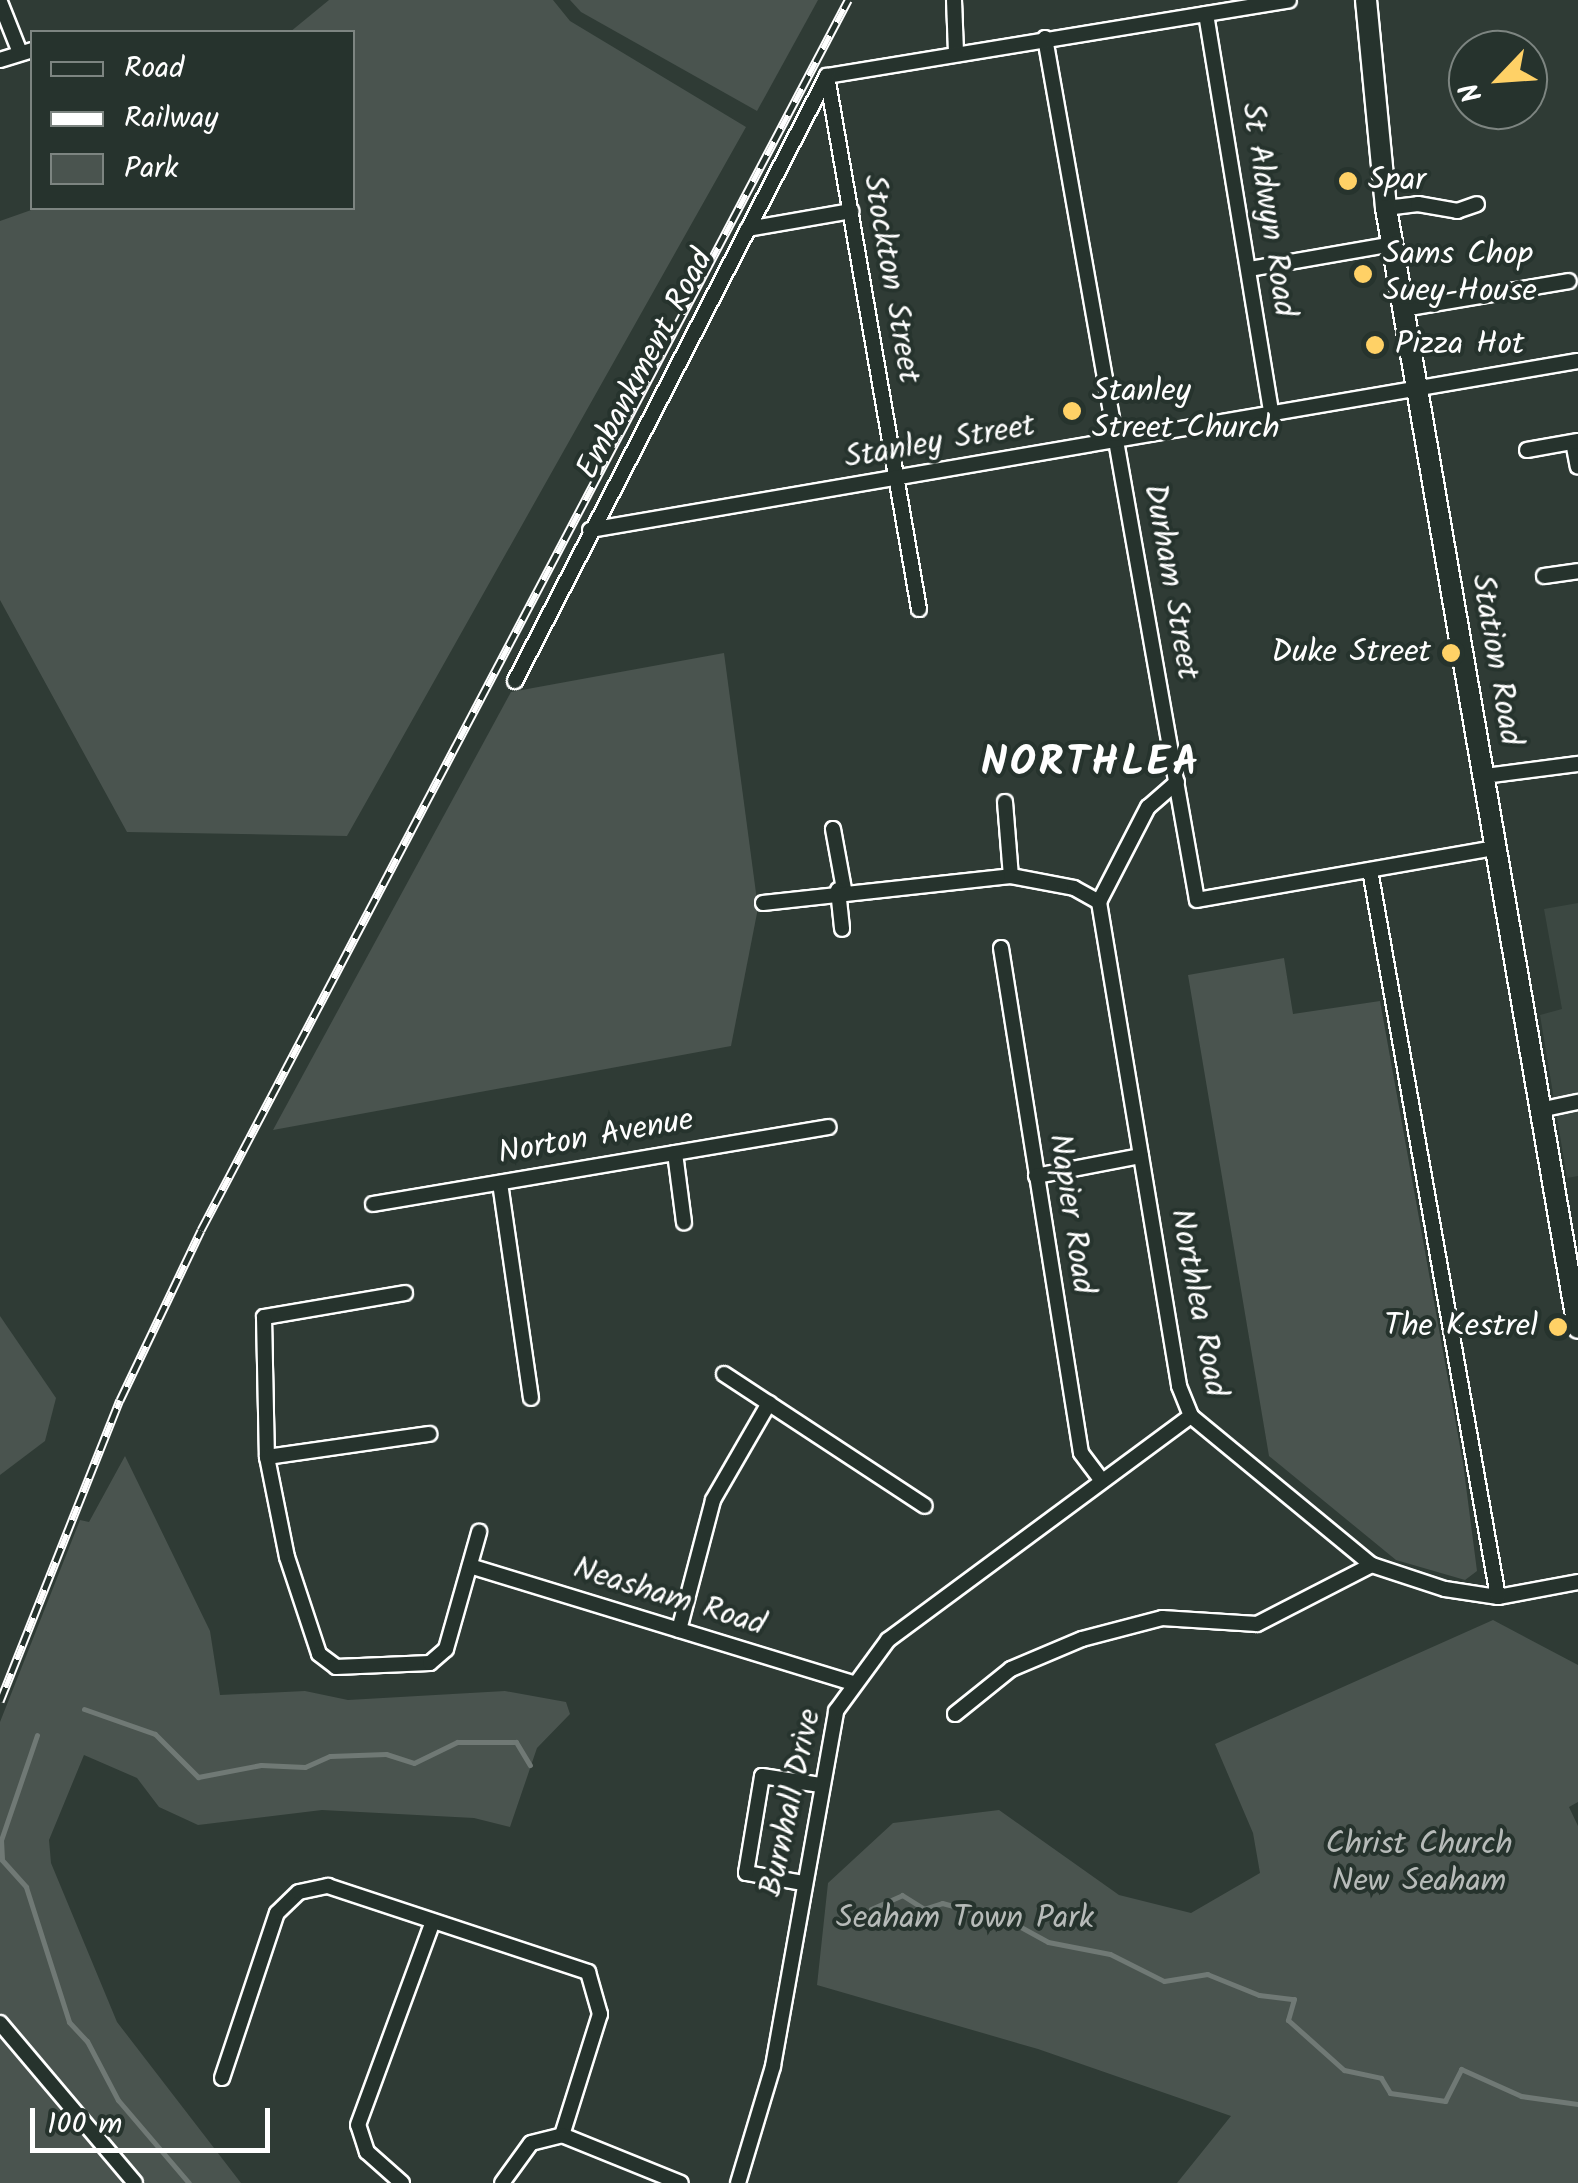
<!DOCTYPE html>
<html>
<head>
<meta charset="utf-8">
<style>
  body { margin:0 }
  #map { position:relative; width:1578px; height:2183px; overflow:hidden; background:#2f3b35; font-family:Kalam,sans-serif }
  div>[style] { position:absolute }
  .built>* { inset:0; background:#3c4842 }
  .green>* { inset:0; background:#4a544f }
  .stream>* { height:5px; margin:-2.5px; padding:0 2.5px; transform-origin:2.5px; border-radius:2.5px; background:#707975 }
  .roads { filter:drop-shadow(2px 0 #fff) drop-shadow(-2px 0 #fff) drop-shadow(0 2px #fff) drop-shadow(0 -2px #fff) }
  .street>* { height:14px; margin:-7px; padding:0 7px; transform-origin:7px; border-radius:7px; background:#26332d }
  .secondary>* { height:20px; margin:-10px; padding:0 10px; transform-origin:10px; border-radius:10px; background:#26332d }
  .rail>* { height:9px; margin-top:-4.5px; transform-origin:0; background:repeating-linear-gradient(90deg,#26332d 0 15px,#fff 0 30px); box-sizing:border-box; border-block:2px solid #fff }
  .dots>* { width:28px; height:28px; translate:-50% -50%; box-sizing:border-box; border:5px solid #26332d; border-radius:50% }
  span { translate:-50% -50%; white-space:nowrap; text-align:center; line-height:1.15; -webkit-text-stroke:8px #26332d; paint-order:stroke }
  .poi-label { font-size:32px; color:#fff }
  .left { translate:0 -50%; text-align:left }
  .right { translate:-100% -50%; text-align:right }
  .street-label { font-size:32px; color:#fff }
  .park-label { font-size:32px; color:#b7bbb9 }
  .district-label { font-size:42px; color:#fff; font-weight:700; letter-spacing:2.5px }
  .legend { position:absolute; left:30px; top:30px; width:325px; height:180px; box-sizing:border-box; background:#26332d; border:2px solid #7d8581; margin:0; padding:12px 18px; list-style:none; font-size:30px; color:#fff }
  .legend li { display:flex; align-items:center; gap:20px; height:50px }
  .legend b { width:50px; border:2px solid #7d8581 }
  .north { position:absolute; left:1448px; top:30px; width:100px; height:100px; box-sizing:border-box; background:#26332d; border:2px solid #7d8581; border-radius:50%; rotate:245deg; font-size:28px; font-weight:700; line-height:40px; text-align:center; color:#fff }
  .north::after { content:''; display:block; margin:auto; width:35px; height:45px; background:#ffd166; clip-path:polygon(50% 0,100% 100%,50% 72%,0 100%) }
  .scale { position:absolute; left:30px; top:2108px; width:240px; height:45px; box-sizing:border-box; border:5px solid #fff; border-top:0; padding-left:12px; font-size:30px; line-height:35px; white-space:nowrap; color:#fff; -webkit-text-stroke:8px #26332d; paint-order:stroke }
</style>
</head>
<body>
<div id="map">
  <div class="built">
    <i style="clip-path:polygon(1578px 903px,1578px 1176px,1567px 1178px,1540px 1015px,1562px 1009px,1544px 909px)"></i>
  </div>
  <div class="green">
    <i style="clip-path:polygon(329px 0,553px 0,570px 21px,746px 127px,347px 836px,127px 832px,0 600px,0 221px,37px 208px,352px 208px,352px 32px,290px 32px)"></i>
    <i style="clip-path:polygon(570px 0,818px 0,757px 111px,581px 12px)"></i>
    <i style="clip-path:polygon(724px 653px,758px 908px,731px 1046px,273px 1130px,511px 692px)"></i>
    <i style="clip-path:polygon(1284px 958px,1293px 1014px,1380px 1001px,1463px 1463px,1477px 1571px,1465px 1580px,1396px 1560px,1269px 1456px,1188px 975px)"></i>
    <i style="clip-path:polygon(0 1316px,56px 1398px,45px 1441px,0 1475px)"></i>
    <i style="clip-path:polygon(125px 1456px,210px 1631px,220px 1695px,305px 1691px,348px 1700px,505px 1691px,566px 1702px,570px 1714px,537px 1748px,510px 1827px,474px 1818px,322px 1810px,198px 1825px,159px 1807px,137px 1778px,84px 1755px,49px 1840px,51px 1863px,117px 2022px,241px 2183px,0 2183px,0 1722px,80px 1520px,89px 1522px)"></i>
    <i style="clip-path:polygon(1493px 1620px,1578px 1665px,1578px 1802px,1569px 1807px,1578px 1826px,1578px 2183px,1177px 2183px,1231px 2116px,1038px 2049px,817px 1985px,828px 1883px,893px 1823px,999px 1810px,1119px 1895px,1191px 1913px,1260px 1873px,1253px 1833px,1215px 1744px)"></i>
  </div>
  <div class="stream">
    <i style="left:84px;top:1709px;width:75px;rotate:19.4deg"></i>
    <i style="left:155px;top:1734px;width:61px;rotate:45deg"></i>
    <i style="left:198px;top:1777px;width:64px;rotate:-10.8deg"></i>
    <i style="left:261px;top:1765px;width:44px;rotate:2.6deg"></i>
    <i style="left:305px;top:1767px;width:27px;rotate:-24deg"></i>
    <i style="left:330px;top:1756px;width:56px;rotate:-2deg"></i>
    <i style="left:386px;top:1754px;width:29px;rotate:18deg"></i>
    <i style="left:414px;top:1763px;width:48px;rotate:-26deg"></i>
    <i style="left:457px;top:1742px;width:59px"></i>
    <i style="left:516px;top:1742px;width:27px;rotate:59deg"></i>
    <i style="left:37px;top:1735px;width:111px;rotate:108.9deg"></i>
    <i style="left:1px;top:1840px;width:20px;rotate:87deg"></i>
    <i style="left:2px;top:1860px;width:36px;rotate:48deg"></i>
    <i style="left:26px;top:1887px;width:142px;rotate:72.3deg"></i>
    <i style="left:69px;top:2022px;width:26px;rotate:47deg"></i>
    <i style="left:87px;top:2041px;width:67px;rotate:62.3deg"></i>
    <i style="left:118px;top:2100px;width:109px;rotate:49.5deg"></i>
    <i style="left:871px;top:1909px;width:34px;rotate:-24deg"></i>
    <i style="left:902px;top:1895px;width:26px;rotate:32deg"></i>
    <i style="left:924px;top:1909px;width:19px;rotate:-18deg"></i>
    <i style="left:942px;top:1903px;width:70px;rotate:14.8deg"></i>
    <i style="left:1010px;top:1921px;width:43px;rotate:28.9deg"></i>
    <i style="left:1048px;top:1942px;width:63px;rotate:11deg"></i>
    <i style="left:1110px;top:1954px;width:60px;rotate:26.6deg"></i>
    <i style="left:1164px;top:1981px;width:44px;rotate:-9.2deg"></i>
    <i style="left:1207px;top:1974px;width:56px;rotate:22deg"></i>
    <i style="left:1259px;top:1995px;width:35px;rotate:7deg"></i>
    <i style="left:1294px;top:1999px;width:22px;rotate:106deg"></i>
    <i style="left:1288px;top:2020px;width:75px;rotate:41.8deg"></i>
    <i style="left:1344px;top:2070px;width:38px;rotate:12deg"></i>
    <i style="left:1381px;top:2078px;width:17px;rotate:59deg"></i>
    <i style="left:1390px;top:2093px;width:56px;rotate:8.3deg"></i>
    <i style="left:1445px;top:2101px;width:36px;rotate:-63deg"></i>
    <i style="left:1461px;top:2069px;width:66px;rotate:24.2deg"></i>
    <i style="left:1521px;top:2096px;width:58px;rotate:8deg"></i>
  </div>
  <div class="roads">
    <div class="street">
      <i style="left:954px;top:0;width:53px;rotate:87.8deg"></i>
      <i style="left:0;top:2px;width:52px;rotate:68.4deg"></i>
      <i style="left:1206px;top:14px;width:407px;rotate:80.7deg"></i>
      <i style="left:1045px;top:38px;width:875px;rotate:80deg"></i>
      <i style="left:1197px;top:900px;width:303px;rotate:-9.9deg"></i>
      <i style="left:0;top:60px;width:34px;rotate:-17deg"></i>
      <i style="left:827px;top:76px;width:541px;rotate:80.21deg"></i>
      <i style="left:827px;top:76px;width:468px;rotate:-9.3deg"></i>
      <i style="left:1386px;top:208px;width:32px;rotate:-7deg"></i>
      <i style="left:1418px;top:204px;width:40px;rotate:10deg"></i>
      <i style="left:1457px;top:211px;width:21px;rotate:-19deg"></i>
      <i style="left:748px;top:229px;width:105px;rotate:-9.9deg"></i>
      <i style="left:1250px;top:269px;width:145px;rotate:-9.9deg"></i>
      <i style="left:1404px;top:309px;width:167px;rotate:-9.6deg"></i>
      <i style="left:1573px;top:442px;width:25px;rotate:79deg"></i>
      <i style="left:1527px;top:450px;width:52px;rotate:-10deg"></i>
      <i style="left:590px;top:530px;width:1002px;rotate:-9.71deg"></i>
      <i style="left:1544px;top:576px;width:34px;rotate:-8deg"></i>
      <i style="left:515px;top:681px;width:681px;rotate:-62.72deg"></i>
      <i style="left:1485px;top:776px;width:94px;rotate:-7.4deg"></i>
      <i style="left:1177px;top:782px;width:38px;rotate:139deg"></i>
      <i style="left:1148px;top:807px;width:107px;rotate:117.3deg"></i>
      <i style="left:1099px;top:902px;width:491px;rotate:80.6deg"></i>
      <i style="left:1179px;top:1386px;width:32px;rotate:68deg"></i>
      <i style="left:1191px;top:1416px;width:234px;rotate:39.5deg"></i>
      <i style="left:1372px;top:1565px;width:77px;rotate:18.2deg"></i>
      <i style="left:1445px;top:1589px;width:54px;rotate:8.6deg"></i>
      <i style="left:1498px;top:1597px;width:81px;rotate:-10.6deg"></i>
      <i style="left:1005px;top:802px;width:74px;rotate:85.4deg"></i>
      <i style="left:833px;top:829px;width:61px;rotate:79.6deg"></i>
      <i style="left:1370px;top:870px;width:738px;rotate:80.01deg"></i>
      <i style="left:838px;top:890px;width:39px;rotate:84deg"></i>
      <i style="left:763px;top:903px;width:249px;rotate:-6.2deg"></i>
      <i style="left:1011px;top:876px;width:64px;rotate:10.8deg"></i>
      <i style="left:1074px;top:888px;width:29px;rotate:29deg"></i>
      <i style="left:1001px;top:948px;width:511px;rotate:81deg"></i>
      <i style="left:1081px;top:1453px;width:35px;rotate:53deg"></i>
      <i style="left:1540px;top:1110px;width:39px;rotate:-12deg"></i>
      <i style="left:675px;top:1153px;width:70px;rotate:82.6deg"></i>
      <i style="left:1036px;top:1176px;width:107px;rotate:-10.8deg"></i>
      <i style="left:500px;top:1183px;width:217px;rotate:81.8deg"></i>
      <i style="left:373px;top:1204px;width:462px;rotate:-9.6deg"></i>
      <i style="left:405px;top:1293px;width:143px;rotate:170.3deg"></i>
      <i style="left:264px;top:1317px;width:140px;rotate:88.8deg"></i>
      <i style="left:267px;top:1457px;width:102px;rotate:78.7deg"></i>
      <i style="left:287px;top:1557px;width:102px;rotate:71.7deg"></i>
      <i style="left:319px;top:1654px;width:21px;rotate:37deg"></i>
      <i style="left:336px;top:1667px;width:94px;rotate:-2.4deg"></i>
      <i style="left:430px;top:1663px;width:21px;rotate:-41deg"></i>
      <i style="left:446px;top:1649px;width:122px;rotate:-74.2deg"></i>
      <i style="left:724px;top:1374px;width:240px;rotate:33.3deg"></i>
      <i style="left:267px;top:1457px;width:164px;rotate:-8.1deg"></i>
      <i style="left:470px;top:1566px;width:400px;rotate:17deg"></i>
      <i style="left:679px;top:1630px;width:134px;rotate:-75.3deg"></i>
      <i style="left:713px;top:1500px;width:112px;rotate:-60deg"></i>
      <i style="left:955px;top:1714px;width:72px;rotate:-38.8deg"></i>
      <i style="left:1011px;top:1669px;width:77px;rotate:-22.9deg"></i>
      <i style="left:1082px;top:1639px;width:83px;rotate:-14.7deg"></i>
      <i style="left:1162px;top:1618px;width:95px;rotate:3.6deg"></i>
      <i style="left:1257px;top:1624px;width:129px;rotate:-27.2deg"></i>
      <i style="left:803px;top:1883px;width:58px;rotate:-170deg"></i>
      <i style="left:746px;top:1873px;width:98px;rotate:-80.6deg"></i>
      <i style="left:762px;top:1776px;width:59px;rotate:8.8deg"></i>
      <i style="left:0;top:2023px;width:209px;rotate:49.8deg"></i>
      <i style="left:222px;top:2078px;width:174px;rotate:-71.6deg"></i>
      <i style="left:277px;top:1913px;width:30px;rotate:-44deg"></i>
      <i style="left:299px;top:1892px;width:30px;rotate:-12deg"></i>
      <i style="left:328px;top:1886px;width:274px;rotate:18.3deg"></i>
      <i style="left:588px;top:1972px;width:44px;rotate:74.1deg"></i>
      <i style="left:600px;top:2014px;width:127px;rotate:107.4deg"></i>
      <i style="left:402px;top:2183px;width:47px;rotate:-138.5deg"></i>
      <i style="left:367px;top:2152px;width:28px;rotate:-108deg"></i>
      <i style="left:358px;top:2125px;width:217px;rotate:-69.8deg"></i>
      <i style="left:502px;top:2183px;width:49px;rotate:-54.1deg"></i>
      <i style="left:531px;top:2143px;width:32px;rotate:-14deg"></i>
      <i style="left:562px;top:2135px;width:128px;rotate:22deg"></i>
      <i style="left:738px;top:2183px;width:122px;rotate:-73.3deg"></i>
      <i style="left:773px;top:2066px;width:361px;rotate:-79.9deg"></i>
      <i style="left:836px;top:1711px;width:88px;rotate:-53.8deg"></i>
      <i style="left:888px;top:1640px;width:377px;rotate:-36.5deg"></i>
    </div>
    <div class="secondary">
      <i style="left:1366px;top:0;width:209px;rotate:84.5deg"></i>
      <i style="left:1386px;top:208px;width:1136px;rotate:80.27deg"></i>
    </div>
  </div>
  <div class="rail">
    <i style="left:0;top:1701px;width:324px;rotate:-68.3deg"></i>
    <i style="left:120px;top:1400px;width:188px;rotate:-64.5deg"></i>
    <i style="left:201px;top:1230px;width:1390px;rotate:-62.25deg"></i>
  </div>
  <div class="dots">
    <i style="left:1348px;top:181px;background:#ffd166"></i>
    <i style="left:1363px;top:274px;background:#ffd166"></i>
    <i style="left:1375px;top:345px;background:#ffd166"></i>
    <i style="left:1072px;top:411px;background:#ffd166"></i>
    <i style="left:1451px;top:653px;background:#ffd166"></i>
    <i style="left:1558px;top:1327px;background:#ffd166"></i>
  </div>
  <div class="poi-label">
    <span class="left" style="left:1368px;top:181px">Spar</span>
    <span class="left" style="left:1383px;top:274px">Sams Chop<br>Suey House</span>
    <span class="left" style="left:1395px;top:345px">Pizza Hot</span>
    <span class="left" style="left:1092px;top:411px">Stanley<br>Street Church</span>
    <span class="right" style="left:1431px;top:653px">Duke Street</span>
    <span class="right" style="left:1538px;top:1327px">The Kestrel</span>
  </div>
  <div class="street-label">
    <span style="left:1267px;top:210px;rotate:81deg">St Aldwyn Road</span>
    <span style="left:890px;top:279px;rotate:80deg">Stockton Street</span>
    <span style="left:646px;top:365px;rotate:-62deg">Embankment Road</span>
    <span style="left:940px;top:443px;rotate:-10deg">Stanley Street</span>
    <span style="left:1170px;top:582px;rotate:80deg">Durham Street</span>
    <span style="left:1495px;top:660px;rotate:80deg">Station Road</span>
    <span style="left:596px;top:1138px;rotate:-10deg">Norton Avenue</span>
    <span style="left:1070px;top:1214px;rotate:81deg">Napier Road</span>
    <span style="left:1197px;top:1303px;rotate:79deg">Northlea Road</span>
    <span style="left:669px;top:1598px;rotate:17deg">Neasham Road</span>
    <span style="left:792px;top:1803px;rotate:-78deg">Burnhall Drive</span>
  </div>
  <div class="park-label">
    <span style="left:1419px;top:1864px">Christ Church<br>New Seaham</span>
    <span style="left:965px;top:1919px">Seaham Town Park</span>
  </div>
  <div class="district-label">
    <span style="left:1091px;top:764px">NORTHLEA</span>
  </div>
  <ul class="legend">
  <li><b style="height:12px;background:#26332d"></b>Road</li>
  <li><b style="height:12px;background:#fff"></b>Railway</li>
  <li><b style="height:28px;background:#4a544f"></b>Park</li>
  </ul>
  <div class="north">N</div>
  <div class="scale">100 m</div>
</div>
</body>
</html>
